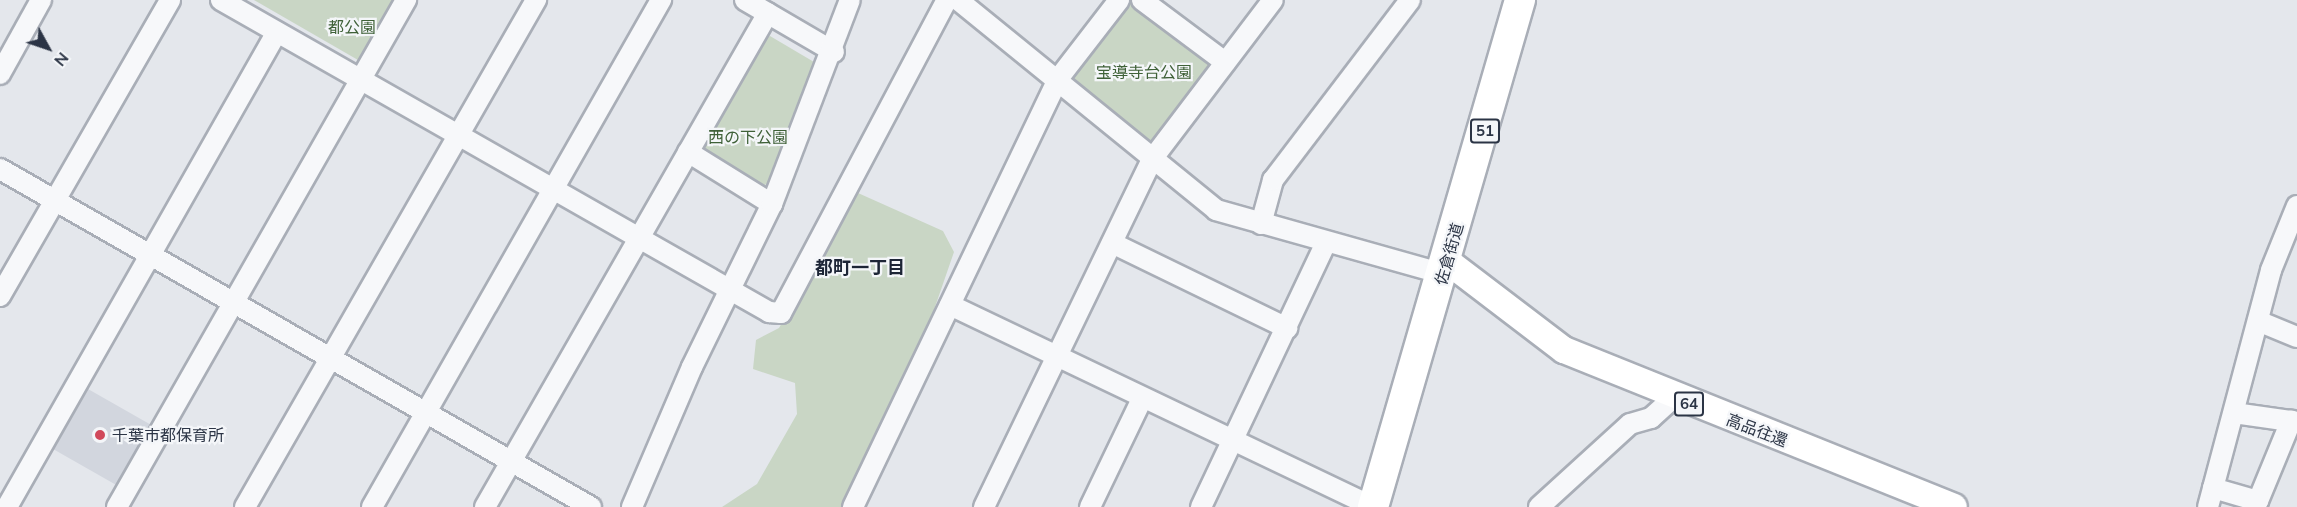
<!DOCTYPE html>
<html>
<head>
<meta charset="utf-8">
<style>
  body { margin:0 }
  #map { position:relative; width:2297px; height:507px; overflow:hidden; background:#e4e7ec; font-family:Mulish,"Noto Sans JP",sans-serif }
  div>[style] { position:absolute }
  .built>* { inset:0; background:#d2d6de }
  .green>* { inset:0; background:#c9d6c5 }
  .roads { filter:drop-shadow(2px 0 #a9aeb7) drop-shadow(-2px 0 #a9aeb7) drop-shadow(0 2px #a9aeb7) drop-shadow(0 -2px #a9aeb7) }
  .minor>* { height:20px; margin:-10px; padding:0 10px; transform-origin:10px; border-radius:10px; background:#f7f8fa }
  .major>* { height:26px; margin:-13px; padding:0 13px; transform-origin:13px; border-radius:13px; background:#fff }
  .highway>* { height:30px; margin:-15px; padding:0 15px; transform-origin:15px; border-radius:15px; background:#fff }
  .dots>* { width:16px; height:16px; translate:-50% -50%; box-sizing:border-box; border:3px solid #f4f6f9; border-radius:50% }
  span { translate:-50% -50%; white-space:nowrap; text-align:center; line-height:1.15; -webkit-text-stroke:4.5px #f4f6f9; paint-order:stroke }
  .shield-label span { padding:2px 4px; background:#f4f6f9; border:2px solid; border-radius:4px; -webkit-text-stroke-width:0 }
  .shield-label { font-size:15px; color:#2b3445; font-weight:700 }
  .park-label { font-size:16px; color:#3f6138 }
  .street-label { font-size:16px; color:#2b3445 }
  .poi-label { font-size:16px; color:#2b3445 }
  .left { translate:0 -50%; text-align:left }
  .neighbourhood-label { font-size:18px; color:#1d2536; font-weight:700 }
  .north { position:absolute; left:18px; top:18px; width:60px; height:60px; -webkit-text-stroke:4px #f4f6f9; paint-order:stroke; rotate:130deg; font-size:16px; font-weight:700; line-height:24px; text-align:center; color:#2b3445 }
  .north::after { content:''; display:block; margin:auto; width:21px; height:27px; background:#2b3445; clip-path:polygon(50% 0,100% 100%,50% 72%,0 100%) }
</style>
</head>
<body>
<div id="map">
  <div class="built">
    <i style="clip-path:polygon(81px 385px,153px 426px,118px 486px,46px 445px)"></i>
  </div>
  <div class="green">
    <i style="clip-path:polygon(254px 0,399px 0,366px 58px,358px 60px)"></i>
    <i style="clip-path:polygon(1133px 0,1209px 59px,1212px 71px,1158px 139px,1146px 141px,1074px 82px,1075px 70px)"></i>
    <i style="clip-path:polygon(770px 36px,814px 62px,817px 72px,769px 183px,757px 188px,701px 155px,699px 147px,760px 40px)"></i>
    <i style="clip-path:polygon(858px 193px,943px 231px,954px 252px,918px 356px,845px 507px,722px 507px,757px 484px,797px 414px,795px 383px,753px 369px,756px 340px,779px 328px)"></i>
  </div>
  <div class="roads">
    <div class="minor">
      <i style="left:221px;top:0;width:631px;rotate:29.65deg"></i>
      <i style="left:769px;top:312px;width:12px;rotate:5deg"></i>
      <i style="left:781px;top:313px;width:354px;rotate:-62.1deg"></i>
      <i style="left:745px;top:0;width:103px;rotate:30.3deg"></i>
      <i style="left:958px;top:0;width:333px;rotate:39.1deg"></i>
      <i style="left:1216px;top:210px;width:237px;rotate:15.7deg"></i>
      <i style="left:1142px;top:0;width:104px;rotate:36.8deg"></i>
      <i style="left:0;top:74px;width:85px;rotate:-61deg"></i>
      <i style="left:688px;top:152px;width:99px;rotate:31.8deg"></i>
      <i style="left:0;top:169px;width:681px;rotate:29.77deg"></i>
      <i style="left:1261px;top:224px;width:46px;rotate:-74.7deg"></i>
      <i style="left:1273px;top:180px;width:226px;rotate:-52.7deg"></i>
      <i style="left:1112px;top:243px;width:195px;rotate:25.9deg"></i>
      <i style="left:0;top:296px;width:341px;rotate:-60.1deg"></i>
      <i style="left:950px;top:305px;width:469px;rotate:25.5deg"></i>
      <i style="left:2258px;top:321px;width:42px;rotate:22.3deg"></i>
      <i style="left:2234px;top:413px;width:64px;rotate:8.1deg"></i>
      <i style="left:2213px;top:488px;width:47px;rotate:16.1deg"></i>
      <i style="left:2258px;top:501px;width:87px;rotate:-67.6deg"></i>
      <i style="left:7px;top:507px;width:546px;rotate:-60.39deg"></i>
      <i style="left:117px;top:507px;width:584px;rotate:-60.32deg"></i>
      <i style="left:245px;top:507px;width:585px;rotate:-60.15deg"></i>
      <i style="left:372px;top:507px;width:584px;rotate:-60.32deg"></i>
      <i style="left:485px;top:507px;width:569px;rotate:-60.19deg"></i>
      <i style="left:632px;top:507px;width:152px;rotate:-66.8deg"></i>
      <i style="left:692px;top:367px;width:182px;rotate:-63.9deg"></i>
      <i style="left:772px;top:204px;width:218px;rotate:-69.1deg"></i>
      <i style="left:853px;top:507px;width:475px;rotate:-64.4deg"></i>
      <i style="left:1058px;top:79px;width:100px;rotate:-52.3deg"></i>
      <i style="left:984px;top:507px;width:388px;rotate:-64.2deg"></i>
      <i style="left:1153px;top:158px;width:198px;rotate:-52.8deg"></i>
      <i style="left:1090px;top:507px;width:118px;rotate:-64.3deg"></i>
      <i style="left:1201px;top:507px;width:292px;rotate:-64.7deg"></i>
      <i style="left:1539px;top:507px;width:123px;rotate:-42.4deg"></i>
      <i style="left:1630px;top:424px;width:22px;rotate:-16deg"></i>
      <i style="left:1651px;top:418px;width:30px;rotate:-42deg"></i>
      <i style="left:2208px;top:507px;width:245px;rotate:-75.1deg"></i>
      <i style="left:2271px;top:270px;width:69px;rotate:-67.9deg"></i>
    </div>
    <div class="major">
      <i style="left:1447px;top:261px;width:147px;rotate:37.3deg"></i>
      <i style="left:1564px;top:350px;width:420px;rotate:21.9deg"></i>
    </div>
    <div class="highway">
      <i style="left:1373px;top:507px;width:528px;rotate:-73.83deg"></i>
    </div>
  </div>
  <div class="dots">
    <i style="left:100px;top:435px;background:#d1495b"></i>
  </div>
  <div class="shield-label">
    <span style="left:1485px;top:131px">51</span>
    <span style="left:1689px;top:404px">64</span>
  </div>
  <div class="park-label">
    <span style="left:352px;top:27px">都公園</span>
    <span style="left:1144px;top:72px">宝導寺台公園</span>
    <span style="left:748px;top:137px">西の下公園</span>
  </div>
  <div class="street-label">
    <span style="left:1449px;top:254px;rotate:-74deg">佐倉街道</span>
    <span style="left:1757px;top:430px;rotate:21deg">高品往還</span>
  </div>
  <div class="poi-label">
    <span class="left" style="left:112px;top:435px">千葉市都保育所</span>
  </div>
  <div class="neighbourhood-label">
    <span style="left:860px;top:268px">都町一丁目</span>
  </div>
  <div class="north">N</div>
</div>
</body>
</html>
